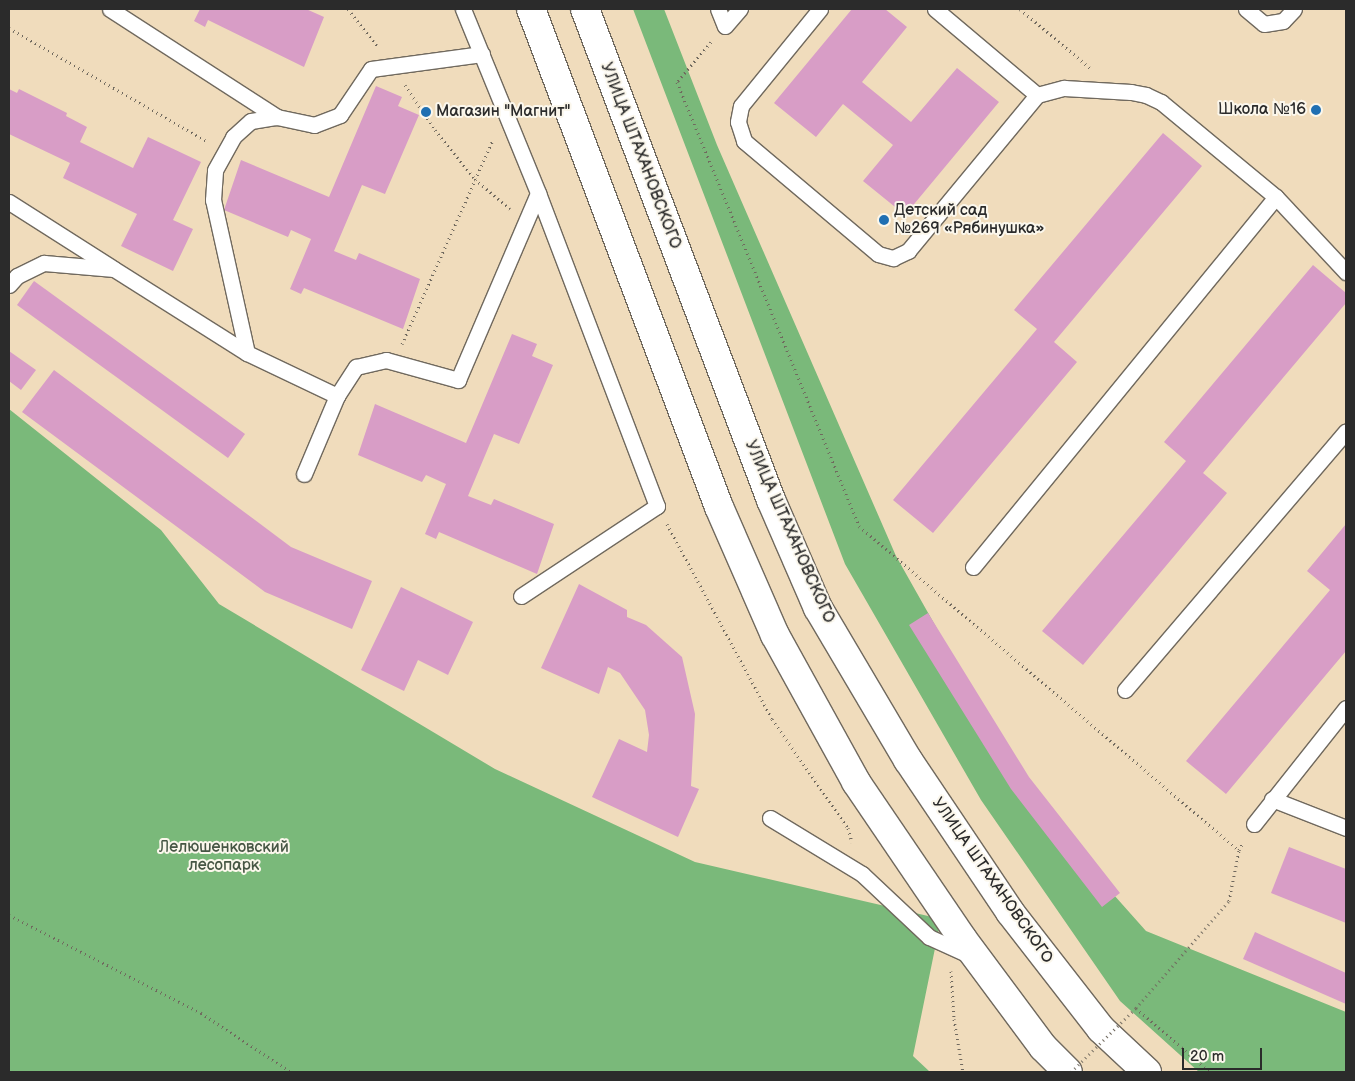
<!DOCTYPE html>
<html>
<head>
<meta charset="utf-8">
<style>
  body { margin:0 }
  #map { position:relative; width:1355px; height:1081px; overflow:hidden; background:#f0dcbc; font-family:"Balsamiq Sans",sans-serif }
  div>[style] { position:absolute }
  .forest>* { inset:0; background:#7ab97a }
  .building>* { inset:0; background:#d89dc6 }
  .path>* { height:3px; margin-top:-1.5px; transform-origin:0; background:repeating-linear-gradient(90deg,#70695e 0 1px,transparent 0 5px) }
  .roads { filter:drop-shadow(1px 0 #70695e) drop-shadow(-1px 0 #70695e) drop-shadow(0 1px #70695e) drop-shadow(0 -1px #70695e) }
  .lane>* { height:15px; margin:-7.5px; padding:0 7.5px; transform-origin:7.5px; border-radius:7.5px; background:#fff }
  .primary>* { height:28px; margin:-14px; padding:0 14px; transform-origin:14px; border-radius:14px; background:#fff }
  .path-bridge>* { height:3px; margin-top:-1.5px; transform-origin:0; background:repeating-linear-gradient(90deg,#70695e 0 1px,transparent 0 5px) }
  .dots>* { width:14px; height:14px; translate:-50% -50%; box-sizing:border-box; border:2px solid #fbf7ec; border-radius:50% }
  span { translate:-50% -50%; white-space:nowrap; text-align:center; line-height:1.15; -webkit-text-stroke:4px #fbf7ec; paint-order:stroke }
  .poi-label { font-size:16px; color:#2b2b2b }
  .right { translate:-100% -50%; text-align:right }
  .left { translate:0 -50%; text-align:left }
  .street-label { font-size:16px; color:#2b2b2b }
  .park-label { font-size:16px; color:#465644 }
  .frame { position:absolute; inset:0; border:10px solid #2b2b2b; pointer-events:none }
  .scale { position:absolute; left:1182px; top:1048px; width:80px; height:22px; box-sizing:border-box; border:2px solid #2b2b2b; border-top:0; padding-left:6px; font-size:15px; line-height:18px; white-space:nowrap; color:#2b2b2b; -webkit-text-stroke:4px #fbf7ec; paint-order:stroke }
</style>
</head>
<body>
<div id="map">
  <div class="forest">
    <i style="clip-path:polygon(633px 9px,664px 9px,717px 145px,896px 556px,1041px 813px,1146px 931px,1346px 1012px,1346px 1072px,1199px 1072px,1120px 1001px,981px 800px,845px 564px)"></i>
    <i style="clip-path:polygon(9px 409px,161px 530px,219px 604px,495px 769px,695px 862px,941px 919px,913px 1056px,930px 1072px,9px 1072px)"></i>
  </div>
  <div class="building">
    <i style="clip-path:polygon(200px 9px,306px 9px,324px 17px,304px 67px,208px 20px,205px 27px,194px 21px)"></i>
    <i style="clip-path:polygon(852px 9px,885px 9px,907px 27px,862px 82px,911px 122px,957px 68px,999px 102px,905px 215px,863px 181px,893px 145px,843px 104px,816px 137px,774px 103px)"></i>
    <i style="clip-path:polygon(376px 86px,402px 97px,398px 106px,419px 115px,385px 194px,362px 185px,334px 251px,356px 260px,359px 253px,420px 279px,403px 329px,304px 288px,301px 294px,290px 289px,311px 239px,291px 230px,288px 237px,224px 210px,241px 160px,329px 197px)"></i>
    <i style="clip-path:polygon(9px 89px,17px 93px,19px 89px,67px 113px,66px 116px,87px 127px,80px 142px,133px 168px,148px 137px,201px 162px,173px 220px,193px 229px,173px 271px,121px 246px,137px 214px,63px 178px,70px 163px,9px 134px)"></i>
    <i style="clip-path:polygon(1163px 133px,1202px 166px,1054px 342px,1077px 362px,933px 533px,893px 500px,1037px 329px,1014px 310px)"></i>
    <i style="clip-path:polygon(1313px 265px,1346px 293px,1346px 303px,1203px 473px,1227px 493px,1083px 665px,1042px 631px,1186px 461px,1164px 442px)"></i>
    <i style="clip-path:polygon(34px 281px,245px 434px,228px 458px,17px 305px)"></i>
    <i style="clip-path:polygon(512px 334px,537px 344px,532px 356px,553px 365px,519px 444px,494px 434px,468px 496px,491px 505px,494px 499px,554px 524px,537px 574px,439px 532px,436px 539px,425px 534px,446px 484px,426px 475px,422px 482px,358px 455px,375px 404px,466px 443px)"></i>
    <i style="clip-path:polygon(9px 351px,36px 370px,21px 390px,9px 381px)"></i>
    <i style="clip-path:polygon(54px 370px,291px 547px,372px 581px,352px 629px,265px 592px,22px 412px)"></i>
    <i style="clip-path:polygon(1346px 524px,1346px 651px,1226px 794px,1186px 761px,1330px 590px,1307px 571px)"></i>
    <i style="clip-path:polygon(579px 584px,627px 610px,627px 617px,646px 625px,682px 657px,695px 714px,691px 786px,699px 789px,678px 837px,592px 797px,619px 739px,647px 752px,649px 735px,645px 710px,620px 673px,608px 667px,599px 694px,541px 668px)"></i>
    <i style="clip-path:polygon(401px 587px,473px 622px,448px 675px,418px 660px,404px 691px,361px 670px)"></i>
    <i style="clip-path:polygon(928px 613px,1029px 777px,1120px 893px,1102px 907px,1011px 789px,909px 625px)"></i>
    <i style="clip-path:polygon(1289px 847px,1346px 869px,1346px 923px,1271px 893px)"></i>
    <i style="clip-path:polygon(1255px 932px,1346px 973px,1346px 1004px,1243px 959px)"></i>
  </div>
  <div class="path">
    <i style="left:348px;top:9px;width:48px;rotate:51.7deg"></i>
    <i style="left:1020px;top:9px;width:92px;rotate:40.1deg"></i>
    <i style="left:9px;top:28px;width:229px;rotate:29.8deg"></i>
    <i style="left:711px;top:42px;width:52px;rotate:130.4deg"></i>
    <i style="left:677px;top:82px;width:480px;rotate:67.7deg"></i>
    <i style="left:859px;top:526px;width:499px;rotate:40.5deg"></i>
    <i style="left:405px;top:85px;width:54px;rotate:56.3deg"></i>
    <i style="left:435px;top:130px;width:63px;rotate:50.8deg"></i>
    <i style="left:475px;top:179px;width:46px;rotate:40.6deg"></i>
    <i style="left:402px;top:344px;width:223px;rotate:-66deg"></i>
    <i style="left:667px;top:524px;width:221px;rotate:61.7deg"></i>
    <i style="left:772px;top:719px;width:133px;rotate:55.1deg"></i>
    <i style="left:848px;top:828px;width:15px;rotate:74deg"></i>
    <i style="left:1229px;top:901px;width:52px;rotate:-78.9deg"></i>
    <i style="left:1239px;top:850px;width:9px;rotate:-63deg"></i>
    <i style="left:9px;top:915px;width:216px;rotate:27deg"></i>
    <i style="left:201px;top:1013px;width:108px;rotate:33.2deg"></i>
    <i style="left:951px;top:971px;width:48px;rotate:86.4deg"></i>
    <i style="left:954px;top:1019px;width:54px;rotate:80.4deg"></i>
    <i style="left:1136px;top:1008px;width:98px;rotate:40.9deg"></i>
  </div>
  <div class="roads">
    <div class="lane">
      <i style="left:110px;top:9px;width:199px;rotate:32.9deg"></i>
      <i style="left:463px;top:9px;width:199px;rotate:67.8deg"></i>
      <i style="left:538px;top:193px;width:335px;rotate:69.2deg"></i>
      <i style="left:657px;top:506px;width:163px;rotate:146.5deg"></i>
      <i style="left:718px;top:9px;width:18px;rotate:68deg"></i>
      <i style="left:725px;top:26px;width:23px;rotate:-49deg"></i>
      <i style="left:820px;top:9px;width:125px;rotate:129.2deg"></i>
      <i style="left:741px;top:106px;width:16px;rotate:101deg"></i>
      <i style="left:738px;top:122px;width:20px;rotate:72deg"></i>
      <i style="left:744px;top:141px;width:175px;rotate:40.1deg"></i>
      <i style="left:878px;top:254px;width:16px;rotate:15deg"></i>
      <i style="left:893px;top:258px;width:17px;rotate:-25deg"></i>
      <i style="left:908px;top:251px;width:202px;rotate:-50.4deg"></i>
      <i style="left:1037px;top:95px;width:28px;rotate:-15deg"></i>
      <i style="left:1064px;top:88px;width:67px;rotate:3.4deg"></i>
      <i style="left:1131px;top:92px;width:15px;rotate:11deg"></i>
      <i style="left:1146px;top:95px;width:17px;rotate:25deg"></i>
      <i style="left:1161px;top:102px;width:149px;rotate:39.6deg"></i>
      <i style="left:1276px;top:197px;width:103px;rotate:47deg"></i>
      <i style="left:935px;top:9px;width:133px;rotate:40.1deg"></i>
      <i style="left:1246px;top:9px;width:23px;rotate:40deg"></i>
      <i style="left:1264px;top:24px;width:19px;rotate:-9deg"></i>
      <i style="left:1283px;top:21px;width:16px;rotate:-47deg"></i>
      <i style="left:9px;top:202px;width:121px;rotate:32.5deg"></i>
      <i style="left:9px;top:285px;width:12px;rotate:-48deg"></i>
      <i style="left:17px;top:276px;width:30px;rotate:-26deg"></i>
      <i style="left:44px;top:263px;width:70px;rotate:4.9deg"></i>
      <i style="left:114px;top:269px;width:157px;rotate:32.3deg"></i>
      <i style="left:247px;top:353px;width:100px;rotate:25.5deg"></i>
      <i style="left:337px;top:396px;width:35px;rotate:-57deg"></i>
      <i style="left:356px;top:367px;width:31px;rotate:-13deg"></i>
      <i style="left:386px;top:360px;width:75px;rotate:15.5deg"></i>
      <i style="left:458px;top:380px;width:203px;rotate:-66.8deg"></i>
      <i style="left:247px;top:353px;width:157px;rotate:-102.5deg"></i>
      <i style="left:213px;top:200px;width:30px;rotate:-86deg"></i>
      <i style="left:215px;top:170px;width:38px;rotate:-61deg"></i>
      <i style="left:233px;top:137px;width:24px;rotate:-42deg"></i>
      <i style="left:251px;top:121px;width:26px;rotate:-9deg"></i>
      <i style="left:277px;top:117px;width:38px;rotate:12deg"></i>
      <i style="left:314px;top:125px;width:28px;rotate:-21deg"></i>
      <i style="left:340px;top:115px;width:55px;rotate:-56deg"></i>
      <i style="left:371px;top:69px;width:112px;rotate:-7.7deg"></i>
      <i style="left:304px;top:474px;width:85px;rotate:-67.1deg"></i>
      <i style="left:973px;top:567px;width:478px;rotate:-50.7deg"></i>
      <i style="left:1125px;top:690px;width:340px;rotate:-49.5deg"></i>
      <i style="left:1272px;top:799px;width:79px;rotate:21.4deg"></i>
      <i style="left:770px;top:818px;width:108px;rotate:31.3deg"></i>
      <i style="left:862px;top:874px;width:92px;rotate:43.2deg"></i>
      <i style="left:929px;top:937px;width:44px;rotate:24.2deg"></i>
      <i style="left:1254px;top:824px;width:148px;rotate:-51.6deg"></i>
    </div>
    <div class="primary">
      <i style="left:531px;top:9px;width:532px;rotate:69.32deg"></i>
      <i style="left:719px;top:507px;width:140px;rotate:66.4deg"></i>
      <i style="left:775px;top:635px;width:168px;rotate:61.1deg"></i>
      <i style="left:856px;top:782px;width:189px;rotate:55.8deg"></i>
      <i style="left:962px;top:938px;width:136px;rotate:53.4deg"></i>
      <i style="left:1043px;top:1047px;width:35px;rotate:45deg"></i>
      <i style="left:585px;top:9px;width:525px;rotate:69.25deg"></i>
      <i style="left:771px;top:500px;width:118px;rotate:66.5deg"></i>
      <i style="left:818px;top:608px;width:177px;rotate:59.4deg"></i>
      <i style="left:908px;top:760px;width:183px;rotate:56.1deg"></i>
      <i style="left:1010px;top:912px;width:148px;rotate:52.1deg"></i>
      <i style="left:1101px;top:1029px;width:63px;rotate:43.1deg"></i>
    </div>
  </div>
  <div class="path-bridge">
    <i style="left:1071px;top:1072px;width:91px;rotate:-44.6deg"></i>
    <i style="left:1136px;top:1008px;width:142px;rotate:-49deg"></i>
  </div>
  <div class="dots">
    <i style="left:1316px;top:110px;background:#1f6fb2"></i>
    <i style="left:426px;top:112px;background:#1f6fb2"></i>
    <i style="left:884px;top:220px;background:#1f6fb2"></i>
  </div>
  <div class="poi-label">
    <span class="right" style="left:1306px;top:110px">Школа №16</span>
    <span class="left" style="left:436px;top:112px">Магазин "Магнит"</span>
    <span class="left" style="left:894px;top:220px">Детский сад<br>№269 «Рябинушка»</span>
  </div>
  <div class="street-label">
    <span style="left:640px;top:156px;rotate:69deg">УЛИЦА ШТАХАНОВСКОГО</span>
    <span style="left:789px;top:532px;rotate:66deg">УЛИЦА ШТАХАНОВСКОГО</span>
    <span style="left:992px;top:881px;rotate:55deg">УЛИЦА ШТАХАНОВСКОГО</span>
  </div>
  <div class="park-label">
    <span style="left:224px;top:857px">Лелюшенковский<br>лесопарк</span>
  </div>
  <div class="frame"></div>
  <div class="scale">20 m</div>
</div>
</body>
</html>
